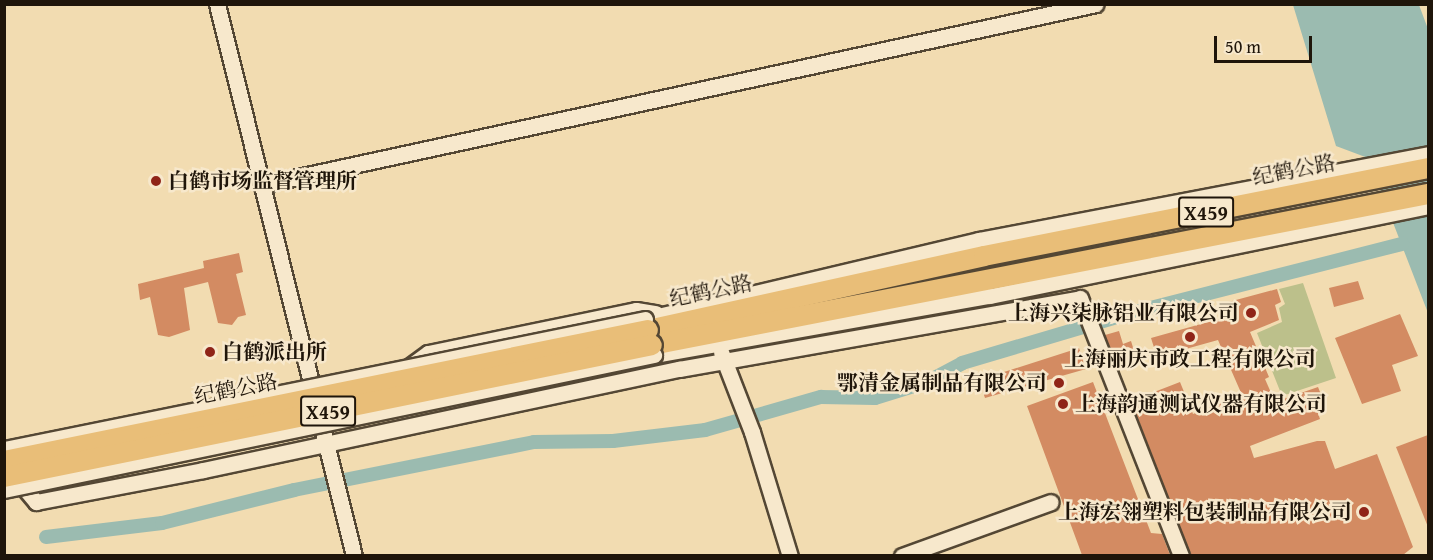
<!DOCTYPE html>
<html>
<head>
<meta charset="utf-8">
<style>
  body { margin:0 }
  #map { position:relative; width:1433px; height:560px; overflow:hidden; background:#f2dcb1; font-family:"Gentium Book Plus","Noto Serif SC",serif }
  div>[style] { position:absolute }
  .green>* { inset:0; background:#bcc08b }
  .water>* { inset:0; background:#9bbbb0 }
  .canal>* { height:14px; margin:-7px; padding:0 7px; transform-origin:7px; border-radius:7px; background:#9bbbb0 }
  .building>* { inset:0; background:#d38b62 }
  .roads { filter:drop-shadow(2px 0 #544734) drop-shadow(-2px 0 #544734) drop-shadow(0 2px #544734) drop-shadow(0 -2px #544734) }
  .minor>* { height:15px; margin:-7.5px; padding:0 7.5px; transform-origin:7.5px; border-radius:7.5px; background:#f7e8cc }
  .major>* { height:20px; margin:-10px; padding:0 10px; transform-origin:10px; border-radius:10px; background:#e9be78 }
  .bridges { filter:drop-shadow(2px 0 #544734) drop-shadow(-2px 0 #544734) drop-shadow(0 2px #544734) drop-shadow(0 -2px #544734) }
  .minor-bridge>* { height:15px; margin:-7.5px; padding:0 7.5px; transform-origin:7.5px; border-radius:7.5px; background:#f7e8cc }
  .major-bridge>* { height:20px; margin:-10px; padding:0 10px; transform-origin:10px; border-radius:10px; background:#e9be78 }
  .dots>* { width:16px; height:16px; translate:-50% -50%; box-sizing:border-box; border:3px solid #f7e8cc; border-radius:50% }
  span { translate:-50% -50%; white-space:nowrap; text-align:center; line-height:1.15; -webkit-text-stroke:5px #f7e8cc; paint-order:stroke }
  .shield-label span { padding:2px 4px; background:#f7e8cc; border:2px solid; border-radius:4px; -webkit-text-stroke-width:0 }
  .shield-label { font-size:20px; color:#1f150a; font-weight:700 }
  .street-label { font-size:21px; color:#1f150a }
  .poi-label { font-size:21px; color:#1f150a; font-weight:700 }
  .left { translate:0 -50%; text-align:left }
  .right { translate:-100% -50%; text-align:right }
  .frame { position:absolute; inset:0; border:6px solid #1f150a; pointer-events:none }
  .scale { position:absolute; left:1214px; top:36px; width:98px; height:27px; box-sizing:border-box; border:3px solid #1f150a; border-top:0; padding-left:8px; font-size:18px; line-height:21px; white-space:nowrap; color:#1f150a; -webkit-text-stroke:4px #f7e8cc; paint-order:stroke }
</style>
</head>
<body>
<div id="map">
  <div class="green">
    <i style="clip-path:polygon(1303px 283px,1336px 378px,1282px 396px,1257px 333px,1282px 322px,1279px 308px,1285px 304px,1279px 289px)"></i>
  </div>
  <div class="water">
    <i style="clip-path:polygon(1293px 5px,1419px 5px,1428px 29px,1428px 313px,1368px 158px,1336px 146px)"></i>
  </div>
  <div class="canal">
    <i style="left:46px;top:537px;width:117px;rotate:-6.9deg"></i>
    <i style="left:162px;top:523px;width:136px;rotate:-14deg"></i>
    <i style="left:294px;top:490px;width:245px;rotate:-11.3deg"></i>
    <i style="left:534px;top:442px;width:79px;rotate:-0.7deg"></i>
    <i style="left:613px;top:441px;width:93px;rotate:-6.8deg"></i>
    <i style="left:705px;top:430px;width:121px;rotate:-15.9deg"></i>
    <i style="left:821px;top:397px;width:54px;rotate:1.1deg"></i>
    <i style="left:875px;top:398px;width:54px;rotate:-17.1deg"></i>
    <i style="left:927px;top:382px;width:40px;rotate:-28deg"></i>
    <i style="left:962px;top:363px;width:172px;rotate:-16.5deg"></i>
    <i style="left:1127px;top:314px;width:284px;rotate:-14.3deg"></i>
  </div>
  <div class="building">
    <i style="clip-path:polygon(239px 253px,243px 272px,236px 274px,246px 315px,238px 317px,232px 325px,218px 323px,208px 282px,184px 288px,190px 330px,169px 337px,158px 335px,150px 297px,140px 300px,138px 284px,204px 268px,203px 261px)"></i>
    <i style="clip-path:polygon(1358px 281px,1364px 299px,1334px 307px,1329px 288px)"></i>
    <i style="clip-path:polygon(1277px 289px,1281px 302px,1275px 305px,1279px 320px,1250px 332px,1269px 377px,1265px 379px,1275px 402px,1318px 387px,1324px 402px,1315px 405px,1320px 419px,1250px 446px,1254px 458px,1317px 441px,1325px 441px,1335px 469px,1377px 454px,1413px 547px,1403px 555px,1191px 555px,1131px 401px,1180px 382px,1193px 414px,1242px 395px,1218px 340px,1157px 357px,1151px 338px,1226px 317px,1221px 304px)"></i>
    <i style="clip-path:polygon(1400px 314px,1418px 356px,1392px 365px,1401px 391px,1362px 404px,1335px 338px)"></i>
    <i style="clip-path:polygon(1119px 331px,1123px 344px,1131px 341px,1136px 357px,1116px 363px,1105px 335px)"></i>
    <i style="clip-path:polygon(1079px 348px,1086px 369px,985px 398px,979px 380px)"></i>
    <i style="clip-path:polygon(1093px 382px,1151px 533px,1162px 534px,1170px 555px,1082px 555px,1027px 406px)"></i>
    <i style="clip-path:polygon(1428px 435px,1428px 527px,1396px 447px)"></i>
  </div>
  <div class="roads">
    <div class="minor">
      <i style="left:217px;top:4px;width:569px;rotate:76.06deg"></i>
      <i style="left:261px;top:185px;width:854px;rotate:-12.23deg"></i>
      <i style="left:645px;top:319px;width:343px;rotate:-13.3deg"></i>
      <i style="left:979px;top:240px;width:457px;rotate:-10.8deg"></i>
      <i style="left:721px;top:352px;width:86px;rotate:68.8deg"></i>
      <i style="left:752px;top:432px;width:130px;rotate:73deg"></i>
      <i style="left:654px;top:355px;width:341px;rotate:-10deg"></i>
      <i style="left:990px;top:296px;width:447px;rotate:-11.6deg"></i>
      <i style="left:406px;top:369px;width:27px;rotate:-36deg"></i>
      <i style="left:428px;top:353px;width:212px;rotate:-11.7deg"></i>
      <i style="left:636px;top:310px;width:20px;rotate:9deg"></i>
      <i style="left:15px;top:477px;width:33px;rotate:50deg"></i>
      <i style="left:36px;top:502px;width:170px;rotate:-10.8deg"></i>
      <i style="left:203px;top:470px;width:487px;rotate:-12deg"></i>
      <i style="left:679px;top:369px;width:407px;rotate:-10deg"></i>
      <i style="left:1080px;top:298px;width:277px;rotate:68.6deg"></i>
      <i style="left:902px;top:556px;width:158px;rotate:-19.9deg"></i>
    </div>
    <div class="major">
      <i style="left:648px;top:330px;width:344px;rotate:-12.4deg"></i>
      <i style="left:984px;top:256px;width:453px;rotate:-11.2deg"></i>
      <i style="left:652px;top:345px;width:791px;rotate:-11.01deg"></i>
    </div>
  </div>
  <div class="bridges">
    <div class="minor-bridge">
      <i style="left:4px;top:449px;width:654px;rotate:-11.46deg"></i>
      <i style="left:4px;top:490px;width:664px;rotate:-11.73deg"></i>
    </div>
    <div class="major-bridge">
      <i style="left:4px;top:461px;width:657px;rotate:-11.5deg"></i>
      <i style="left:4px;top:477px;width:661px;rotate:-11.51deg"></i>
    </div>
  </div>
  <div class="dots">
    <i style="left:156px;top:181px;background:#8f2418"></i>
    <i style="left:1251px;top:313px;background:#8f2418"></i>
    <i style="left:1190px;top:337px;background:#8f2418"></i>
    <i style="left:210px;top:352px;background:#8f2418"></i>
    <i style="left:1059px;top:383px;background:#8f2418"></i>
    <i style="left:1063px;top:404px;background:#8f2418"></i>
    <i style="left:1364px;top:512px;background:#8f2418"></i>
  </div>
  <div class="shield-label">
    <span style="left:1206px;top:212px">X459</span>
    <span style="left:328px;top:411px">X459</span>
  </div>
  <div class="street-label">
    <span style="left:1294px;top:170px;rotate:-11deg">纪鹤公路</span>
    <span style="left:711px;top:291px;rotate:-12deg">纪鹤公路</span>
    <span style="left:236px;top:389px;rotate:-11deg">纪鹤公路</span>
  </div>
  <div class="poi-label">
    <span class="left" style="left:168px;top:181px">白鹤市场监督管理所</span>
    <span class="right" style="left:1239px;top:313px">上海兴柒脉铝业有限公司</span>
    <span class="left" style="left:222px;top:352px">白鹤派出所</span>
    <span style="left:1190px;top:359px">上海丽庆市政工程有限公司</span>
    <span class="right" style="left:1047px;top:383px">鄂清金属制品有限公司</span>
    <span class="left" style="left:1075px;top:404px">上海韵通测试仪器有限公司</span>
    <span class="right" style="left:1352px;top:512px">上海宏翎塑料包装制品有限公司</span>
  </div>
  <div class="frame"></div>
  <div class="scale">50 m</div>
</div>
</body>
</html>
